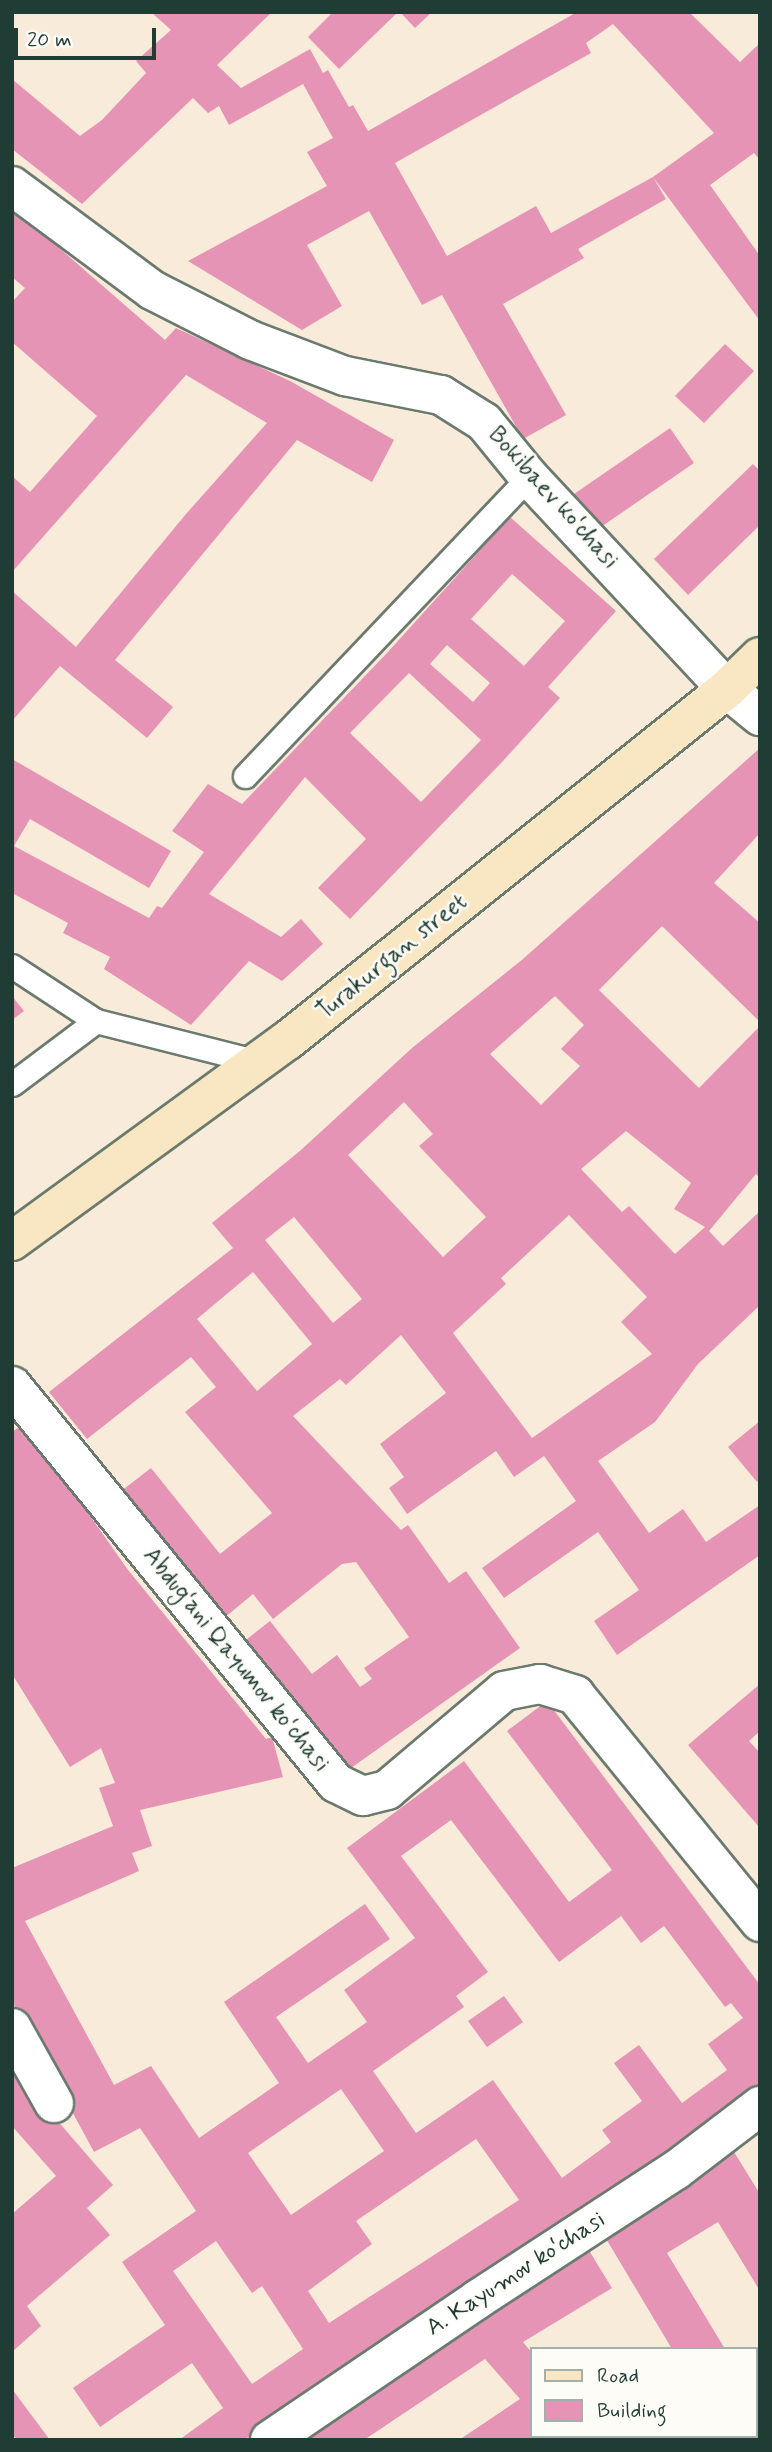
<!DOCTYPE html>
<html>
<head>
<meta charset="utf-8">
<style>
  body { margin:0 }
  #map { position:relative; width:772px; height:2452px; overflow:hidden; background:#f8ebd9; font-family:Mynerve,sans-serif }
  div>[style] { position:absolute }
  .building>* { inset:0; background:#e694b6 }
  .roads { filter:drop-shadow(2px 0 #6b7a6e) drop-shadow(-2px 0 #6b7a6e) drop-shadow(0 2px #6b7a6e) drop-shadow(0 -2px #6b7a6e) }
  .service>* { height:23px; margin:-11.5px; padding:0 11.5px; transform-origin:11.5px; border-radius:11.5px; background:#fff }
  .minor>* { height:38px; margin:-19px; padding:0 19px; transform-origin:19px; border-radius:19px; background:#fff }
  .tertiary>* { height:38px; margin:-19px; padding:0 19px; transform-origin:19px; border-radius:19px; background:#fff }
  .secondary>* { height:38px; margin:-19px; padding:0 19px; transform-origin:19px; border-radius:19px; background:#f9e7c3 }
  span { translate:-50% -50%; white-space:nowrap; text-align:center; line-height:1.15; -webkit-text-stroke:5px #fdfcf7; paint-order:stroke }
  .street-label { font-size:24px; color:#1f3d34 }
  .frame { position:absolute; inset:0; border:14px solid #1f3d34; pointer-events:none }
  .legend { position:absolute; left:530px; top:2347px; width:228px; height:91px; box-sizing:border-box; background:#fdfcf7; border:2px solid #a4b0a9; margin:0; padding:9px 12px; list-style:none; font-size:21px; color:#1f3d34 }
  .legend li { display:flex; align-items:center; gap:14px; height:35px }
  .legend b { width:35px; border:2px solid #a4b0a9 }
  .scale { position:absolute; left:14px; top:28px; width:142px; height:32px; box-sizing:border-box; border:4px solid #1f3d34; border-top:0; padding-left:9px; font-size:21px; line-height:24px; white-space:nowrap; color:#1f3d34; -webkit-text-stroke:5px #fdfcf7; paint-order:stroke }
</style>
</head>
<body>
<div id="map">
  <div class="building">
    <i style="clip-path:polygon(evenodd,151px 12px,272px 12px,217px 65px,241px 88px,310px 49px,323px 73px,328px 70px,349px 107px,353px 105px,368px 131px,577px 12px,689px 12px,740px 62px,760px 43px,760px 160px,754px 153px,710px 185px,760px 256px,760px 321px,653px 177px,666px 199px,578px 249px,584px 258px,503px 304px,566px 415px,523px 439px,442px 295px,422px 305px,369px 211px,307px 245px,342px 306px,302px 330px,188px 261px,327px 186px,307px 152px,333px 138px,303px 84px,229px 125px,219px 106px,208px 113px,193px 98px,82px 204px,12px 149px,12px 79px,80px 136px,102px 120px,146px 73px,136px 61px,171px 30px,151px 12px,613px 24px,714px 133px,653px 177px,551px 233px,536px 206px,447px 256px,395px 163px,591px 53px,586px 43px,613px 24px)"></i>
    <i style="clip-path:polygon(333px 12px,398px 12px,339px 69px,308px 37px)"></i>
    <i style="clip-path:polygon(400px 12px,432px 12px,415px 28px)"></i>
    <i style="clip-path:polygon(12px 207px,165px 340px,176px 328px,290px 381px,394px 440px,372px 482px,297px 440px,115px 660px,173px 707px,147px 738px,60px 666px,12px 721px,12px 591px,76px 647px,186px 514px,267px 423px,186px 375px,12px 572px,12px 476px,30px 492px,97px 416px,12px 342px,12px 302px,25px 288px,12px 277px)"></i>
    <i style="clip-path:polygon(725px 344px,754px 371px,704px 423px,675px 396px)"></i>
    <i style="clip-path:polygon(670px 428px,694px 463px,598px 529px,574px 494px)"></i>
    <i style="clip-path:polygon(753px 464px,760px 471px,760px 525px,688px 595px,654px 559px)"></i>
    <i style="clip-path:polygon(evenodd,510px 517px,616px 611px,548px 687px,560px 698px,503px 761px,350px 919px,318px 888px,366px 839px,305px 777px,209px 894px,281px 937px,301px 919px,323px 944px,282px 981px,249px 961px,191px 1025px,104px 969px,110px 957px,63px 933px,68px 923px,12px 893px,12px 759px,171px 851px,149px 888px,30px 819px,14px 846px,149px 918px,157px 906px,162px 908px,204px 852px,172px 831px,208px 784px,242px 804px,387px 653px,510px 517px,512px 574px,565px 621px,524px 666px,471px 619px,512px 574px,510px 517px,447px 645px,490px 683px,473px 702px,430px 664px,447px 645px,510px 517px,409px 673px,481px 740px,421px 802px,350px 733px,409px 673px)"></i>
    <i style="clip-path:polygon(evenodd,760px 748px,760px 833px,714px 883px,760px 923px,760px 1022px,662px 926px,599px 990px,699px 1088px,760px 1026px,760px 1178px,756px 1174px,709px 1231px,723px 1246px,760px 1211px,760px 1309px,758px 1307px,698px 1364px,655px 1422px,598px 1461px,649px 1533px,683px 1509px,706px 1542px,760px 1505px,760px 1555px,617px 1655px,594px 1621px,639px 1590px,598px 1532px,504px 1598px,482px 1568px,576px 1501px,544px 1456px,514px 1477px,496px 1451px,407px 1514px,389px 1488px,404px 1477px,380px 1444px,446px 1393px,401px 1335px,346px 1385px,340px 1379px,293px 1416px,401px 1530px,408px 1525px,449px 1583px,466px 1571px,520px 1648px,351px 1768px,283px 1696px,242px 1643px,270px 1621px,312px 1674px,337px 1655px,360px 1687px,372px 1679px,364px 1668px,409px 1637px,356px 1562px,342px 1564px,273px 1619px,253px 1594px,218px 1623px,116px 1495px,151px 1468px,220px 1554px,272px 1513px,185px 1412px,216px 1387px,191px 1357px,87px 1439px,49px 1392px,233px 1248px,212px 1223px,301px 1150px,412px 1048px,523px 959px,760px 748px,555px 996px,584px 1025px,561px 1049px,580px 1066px,541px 1105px,490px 1054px,555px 996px,760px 748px,404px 1102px,433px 1134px,419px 1146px,486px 1217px,443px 1257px,348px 1155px,404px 1102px,760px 748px,626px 1131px,691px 1183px,674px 1209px,705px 1227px,675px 1254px,629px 1206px,622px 1212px,581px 1169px,626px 1131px,760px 748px,569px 1215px,647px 1297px,621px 1322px,652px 1354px,532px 1438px,453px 1333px,506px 1284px,501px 1278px,569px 1215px,760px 748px,294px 1217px,362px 1299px,333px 1323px,265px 1240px,294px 1217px,760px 748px,253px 1272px,312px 1344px,257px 1391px,197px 1319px,253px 1272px)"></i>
    <i style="clip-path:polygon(12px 996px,24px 1011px,12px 1020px)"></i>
    <i style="clip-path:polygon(760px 1421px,760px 1479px,757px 1482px,728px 1447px)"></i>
    <i style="clip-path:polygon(evenodd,25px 1423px,128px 1570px,266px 1739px,272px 1737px,283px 1777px,140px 1810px,152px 1846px,132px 1853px,139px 1871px,25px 1921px,114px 2085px,151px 2066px,199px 2138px,279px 2083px,224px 2002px,365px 1904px,390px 1939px,276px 2017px,308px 2063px,367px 2022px,344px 1990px,415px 1938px,347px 1848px,464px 1761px,569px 1902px,612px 1870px,507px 1731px,547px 1701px,760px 1985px,760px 2090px,590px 2216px,327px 2383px,244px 2440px,179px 2440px,223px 2408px,192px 2363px,100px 2427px,73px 2388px,165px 2325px,122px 2262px,196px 2211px,140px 2128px,94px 2152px,12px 2001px,12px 1868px,113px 1826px,99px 1788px,115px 1783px,101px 1748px,70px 1767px,12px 1674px,12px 1432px,25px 1423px,451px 1820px,559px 1962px,621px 1916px,641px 1943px,664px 1926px,725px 2007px,731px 2003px,743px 2018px,708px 2044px,727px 2070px,682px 2103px,639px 2045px,614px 2063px,642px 2101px,602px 2130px,611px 2142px,562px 2178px,493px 2080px,416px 2133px,373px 2071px,464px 2007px,456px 1996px,488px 1972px,401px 1856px,451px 1820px,25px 1423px,341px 2089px,384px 2151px,291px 2215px,248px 2153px,341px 2089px,25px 1423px,476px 2139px,519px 2200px,329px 2323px,308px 2291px,372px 2244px,356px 2221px,476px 2139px,25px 1423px,216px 2241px,252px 2293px,262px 2286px,303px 2349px,252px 2384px,173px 2271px,216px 2241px)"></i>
    <i style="clip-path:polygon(760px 1684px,760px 1731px,749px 1741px,760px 1753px,760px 1828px,688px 1745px)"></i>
    <i style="clip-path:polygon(504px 1996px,523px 2022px,487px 2047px,468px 2021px)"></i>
    <i style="clip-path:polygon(12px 2068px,113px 2185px,87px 2208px,110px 2235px,27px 2306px,41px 2326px,12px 2352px,12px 2214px,56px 2176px,12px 2126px)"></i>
    <i style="clip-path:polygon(734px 2152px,760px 2194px,760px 2291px,718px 2222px,667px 2253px,725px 2349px,672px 2349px,602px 2232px)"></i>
    <i style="clip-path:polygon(585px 2244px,612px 2288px,523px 2342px,532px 2353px,532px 2436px,546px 2436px,541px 2440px,459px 2440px,520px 2399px,485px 2359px,364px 2440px,295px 2440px)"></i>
    <i style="clip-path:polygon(12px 2389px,50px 2440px,17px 2440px,12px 2434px)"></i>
    <i style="clip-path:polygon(562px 2436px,628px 2436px,623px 2440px,557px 2440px)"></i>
  </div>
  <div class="roads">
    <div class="service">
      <i style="left:245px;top:776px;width:412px;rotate:-46.5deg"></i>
      <i style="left:12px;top:966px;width:100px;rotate:33.2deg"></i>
      <i style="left:96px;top:1021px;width:105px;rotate:143.1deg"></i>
      <i style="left:96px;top:1021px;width:167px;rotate:14.2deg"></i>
    </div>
    <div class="minor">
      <i style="left:12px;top:1386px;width:512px;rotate:50.78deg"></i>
      <i style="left:336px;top:1783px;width:30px;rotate:26deg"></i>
      <i style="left:363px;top:1796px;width:25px;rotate:-14deg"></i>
      <i style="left:387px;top:1790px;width:153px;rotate:-40.2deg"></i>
      <i style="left:504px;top:1691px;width:37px;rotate:-11deg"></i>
      <i style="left:540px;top:1684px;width:37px;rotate:17deg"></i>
      <i style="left:575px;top:1695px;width:293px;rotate:50.8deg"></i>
      <i style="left:12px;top:2028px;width:86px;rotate:60.8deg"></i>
      <i style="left:270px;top:2440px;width:251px;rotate:-34.1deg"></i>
      <i style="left:478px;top:2299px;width:236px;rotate:-33.1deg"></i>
      <i style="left:676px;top:2170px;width:106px;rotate:-37.3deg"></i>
    </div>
    <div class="tertiary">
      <i style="left:12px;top:186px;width:174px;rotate:36.6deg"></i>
      <i style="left:152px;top:290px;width:110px;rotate:27deg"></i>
      <i style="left:250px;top:340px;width:102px;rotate:20.8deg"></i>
      <i style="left:345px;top:376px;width:98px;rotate:11.2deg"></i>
      <i style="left:441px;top:395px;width:51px;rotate:32.1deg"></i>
      <i style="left:484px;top:422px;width:71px;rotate:50.7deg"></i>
      <i style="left:529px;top:477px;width:290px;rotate:47deg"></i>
      <i style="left:727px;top:689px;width:43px;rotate:39.3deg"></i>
    </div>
    <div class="secondary">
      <i style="left:12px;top:1241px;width:341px;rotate:-36.1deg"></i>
      <i style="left:288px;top:1040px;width:562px;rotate:-38.64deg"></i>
      <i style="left:727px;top:689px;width:46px;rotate:-44.1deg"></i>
    </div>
  </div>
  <div class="street-label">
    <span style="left:553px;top:498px;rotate:48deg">Bokibaev koʻchasi</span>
    <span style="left:392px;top:957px;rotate:-39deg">Turakurgan street</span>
    <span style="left:236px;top:1660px;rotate:51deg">Abdug‘ani Qayumov ko‘chasi</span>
    <span style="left:516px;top:2274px;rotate:-33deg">A. Kayumov koʻchasi</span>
  </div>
  <div class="frame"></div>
  <ul class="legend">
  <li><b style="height:9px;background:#f9e7c3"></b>Road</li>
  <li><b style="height:19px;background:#e694b6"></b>Building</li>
  </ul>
  <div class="scale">20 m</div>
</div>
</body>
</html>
